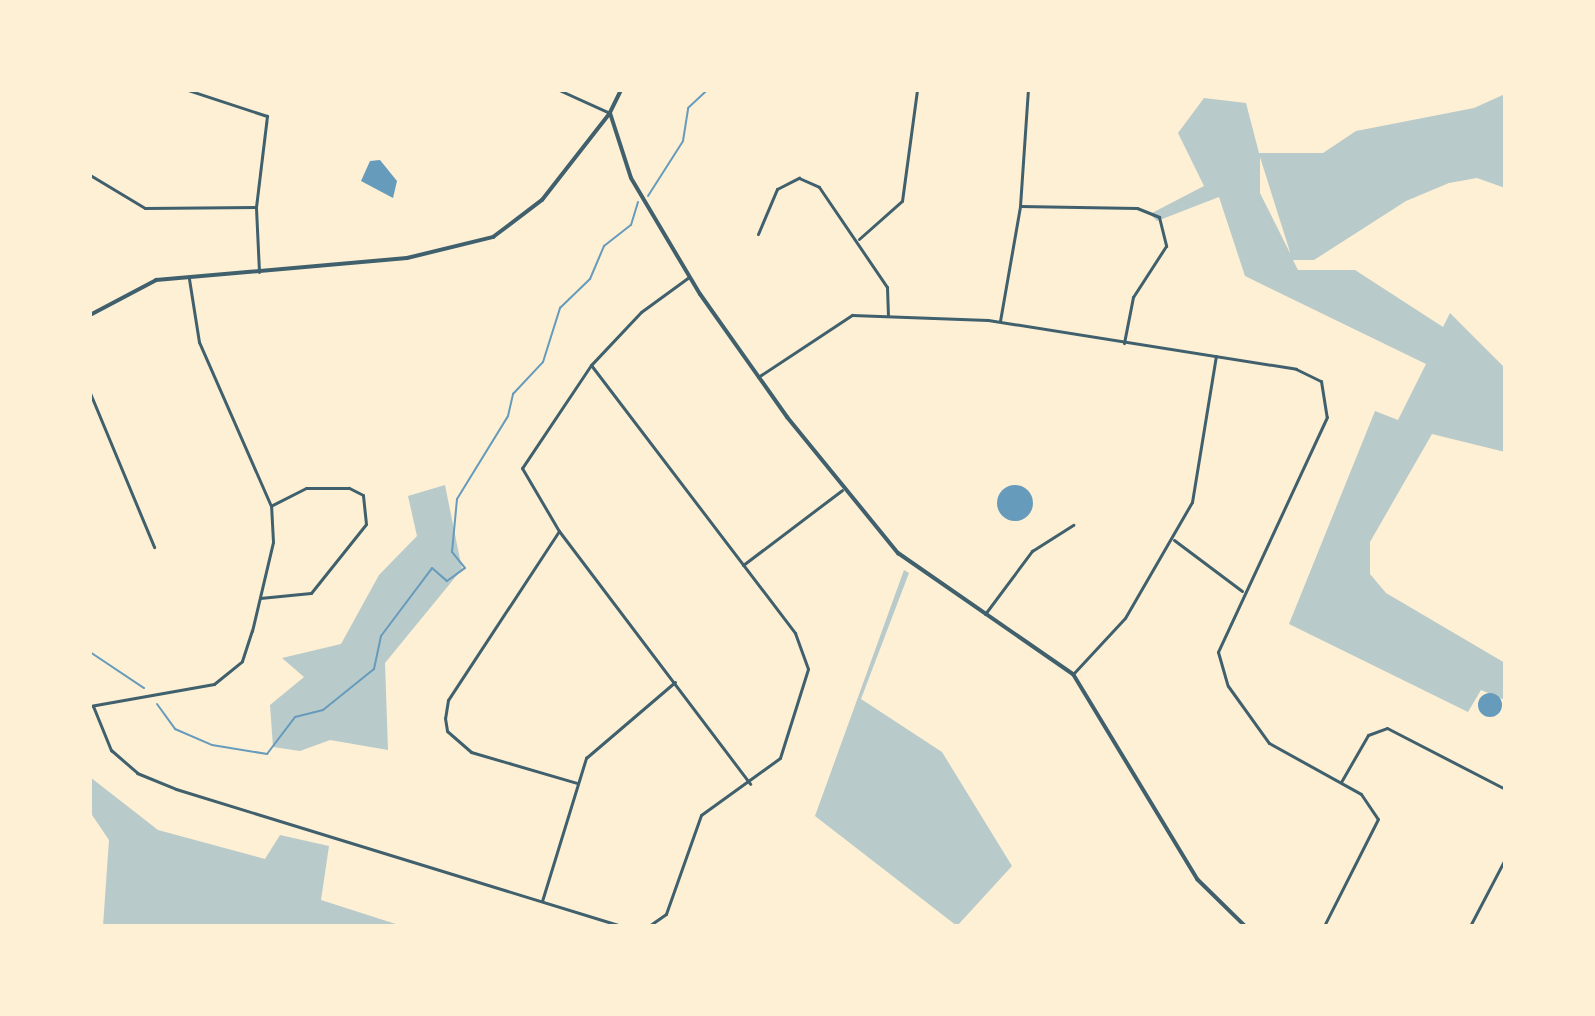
<!DOCTYPE html>
<html>
<head>
<meta charset="utf-8">
<style>
  body { margin:0 }
  #map { position:relative; width:1595px; height:1016px; overflow:hidden; background:#fdf0d5; font-family:Rubik,sans-serif }
  div>[style] { position:absolute }
  .green>* { inset:0; background:#b9caca }
  .water>* { inset:0; background:#669bbc }
  .round { border-radius:50% }
  .stream>* { height:2px; margin:-1px; padding:0 1px; transform-origin:1px; border-radius:1px; background:#669bbc }
  .minor>* { height:3px; margin:-1.5px; padding:0 1.5px; transform-origin:1.5px; border-radius:1.5px; background:#3f606c }
  .tertiary>* { height:4px; margin:-2px; padding:0 2px; transform-origin:2px; border-radius:2px; background:#3f606c }
  span { translate:-50% -50%; white-space:nowrap; text-align:center; line-height:1.15; -webkit-text-stroke:6px #fdf0d5; paint-order:stroke }
  .frame { position:absolute; inset:0; border:92px solid #fdf0d5; pointer-events:none }
</style>
</head>
<body>
<div id="map">
  <div class="green">
    <i style="clip-path:polygon(evenodd,1505px 94px,1505px 188px,1477px 178px,1449px 183px,1406px 201px,1314px 260px,1293px 260px,1298px 270px,1355px 270px,1443px 327px,1450px 313px,1505px 368px,1505px 452px,1432px 434px,1370px 542px,1370px 574px,1386px 593px,1505px 663px,1505px 700px,1481px 690px,1468px 712px,1289px 624px,1375px 411px,1398px 420px,1426px 364px,1245px 276px,1219px 197px,1157px 221px,1150px 214px,1204px 186px,1178px 133px,1204px 98px,1246px 103px,1259px 153px,1323px 153px,1356px 131px,1474px 108px,1505px 94px,1260px 157px,1290px 252px,1290px 253px,1260px 193px,1260px 157px)"></i>
    <i style="clip-path:polygon(445px 485px,462px 569px,385px 663px,388px 750px,330px 740px,300px 751px,273px 747px,270px 705px,304px 677px,282px 658px,341px 644px,379px 575px,417px 536px,408px 496px)"></i>
    <i style="clip-path:polygon(904px 570px,909px 573px,861px 699px,942px 752px,1012px 866px,957px 926px,815px 816px)"></i>
    <i style="clip-path:polygon(90px 777px,158px 830px,265px 859px,280px 835px,329px 846px,321px 900px,402px 926px,103px 926px,109px 840px,90px 812px)"></i>
  </div>
  <div class="water">
    <i style="clip-path:polygon(380px 160px,397px 181px,393px 198px,361px 181px,370px 161px)"></i>
    <i class="round" style="left:997px;top:485px;width:36px;height:36px"></i>
    <i class="round" style="left:1478px;top:693px;width:24px;height:24px"></i>
  </div>
  <div class="stream">
    <i style="left:648px;top:196px;width:65px;rotate:-57.5deg"></i>
    <i style="left:683px;top:141px;width:33px;rotate:-81deg"></i>
    <i style="left:688px;top:108px;width:26px;rotate:-43deg"></i>
    <i style="left:90px;top:652px;width:65px;rotate:33.7deg"></i>
    <i style="left:157px;top:704px;width:31px;rotate:54deg"></i>
    <i style="left:175px;top:729px;width:40px;rotate:23.4deg"></i>
    <i style="left:212px;top:745px;width:56px;rotate:9.3deg"></i>
    <i style="left:267px;top:754px;width:46px;rotate:-52.9deg"></i>
    <i style="left:295px;top:717px;width:29px;rotate:-14deg"></i>
    <i style="left:323px;top:710px;width:65px;rotate:-38.8deg"></i>
    <i style="left:374px;top:669px;width:34px;rotate:-78deg"></i>
    <i style="left:381px;top:636px;width:85px;rotate:-53.1deg"></i>
    <i style="left:432px;top:568px;width:20px;rotate:41deg"></i>
    <i style="left:447px;top:581px;width:22px;rotate:-36deg"></i>
    <i style="left:465px;top:568px;width:21px;rotate:-129deg"></i>
    <i style="left:452px;top:552px;width:53px;rotate:-84.6deg"></i>
    <i style="left:457px;top:499px;width:97px;rotate:-58.4deg"></i>
    <i style="left:508px;top:416px;width:23px;rotate:-77deg"></i>
    <i style="left:513px;top:394px;width:44px;rotate:-46.8deg"></i>
    <i style="left:543px;top:362px;width:57px;rotate:-72.5deg"></i>
    <i style="left:560px;top:308px;width:42px;rotate:-44deg"></i>
    <i style="left:590px;top:279px;width:36px;rotate:-67deg"></i>
    <i style="left:604px;top:246px;width:34px;rotate:-38deg"></i>
    <i style="left:631px;top:225px;width:24px;rotate:-73deg"></i>
  </div>
  <div class="minor">
    <i style="left:559px;top:90px;width:56px;rotate:24.3deg"></i>
    <i style="left:90px;top:175px;width:64px;rotate:31deg"></i>
    <i style="left:145px;top:208px;width:111px;rotate:-0.5deg"></i>
    <i style="left:256px;top:207px;width:92px;rotate:-83.1deg"></i>
    <i style="left:267px;top:116px;width:83px;rotate:-161.8deg"></i>
    <i style="left:1020px;top:206px;width:117px;rotate:1deg"></i>
    <i style="left:1137px;top:208px;width:24px;rotate:22deg"></i>
    <i style="left:1159px;top:217px;width:30px;rotate:76deg"></i>
    <i style="left:1166px;top:246px;width:61px;rotate:122.9deg"></i>
    <i style="left:1133px;top:297px;width:47px;rotate:101.1deg"></i>
    <i style="left:256px;top:208px;width:64px;rotate:87.3deg"></i>
    <i style="left:758px;top:234px;width:49px;rotate:-67.1deg"></i>
    <i style="left:777px;top:189px;width:25px;rotate:-27deg"></i>
    <i style="left:799px;top:178px;width:22px;rotate:24deg"></i>
    <i style="left:819px;top:187px;width:121px;rotate:55.8deg"></i>
    <i style="left:887px;top:287px;width:29px;rotate:88deg"></i>
    <i style="left:859px;top:239px;width:57px;rotate:-41.5deg"></i>
    <i style="left:902px;top:201px;width:112px;rotate:-82.3deg"></i>
    <i style="left:689px;top:277px;width:59px;rotate:143.9deg"></i>
    <i style="left:641px;top:312px;width:73px;rotate:133.3deg"></i>
    <i style="left:591px;top:365px;width:124px;rotate:123.8deg"></i>
    <i style="left:522px;top:468px;width:73px;rotate:59.6deg"></i>
    <i style="left:559px;top:531px;width:317px;rotate:52.9deg"></i>
    <i style="left:1000px;top:321px;width:117px;rotate:-80.1deg"></i>
    <i style="left:1020px;top:206px;width:116px;rotate:-86.1deg"></i>
    <i style="left:591px;top:365px;width:337px;rotate:52.7deg"></i>
    <i style="left:795px;top:633px;width:38px;rotate:70deg"></i>
    <i style="left:808px;top:669px;width:93px;rotate:107.5deg"></i>
    <i style="left:780px;top:758px;width:97px;rotate:144.2deg"></i>
    <i style="left:701px;top:815px;width:105px;rotate:109.5deg"></i>
    <i style="left:666px;top:914px;width:21px;rotate:145deg"></i>
    <i style="left:758px;top:377px;width:113px;rotate:-33.4deg"></i>
    <i style="left:852px;top:315px;width:136px;rotate:2.1deg"></i>
    <i style="left:988px;top:320px;width:312px;rotate:9deg"></i>
    <i style="left:1296px;top:369px;width:28px;rotate:26deg"></i>
    <i style="left:1321px;top:381px;width:36px;rotate:81deg"></i>
    <i style="left:1327px;top:417px;width:259px;rotate:114.9deg"></i>
    <i style="left:1218px;top:652px;width:35px;rotate:74deg"></i>
    <i style="left:1228px;top:686px;width:70px;rotate:54.3deg"></i>
    <i style="left:1269px;top:743px;width:105px;rotate:29deg"></i>
    <i style="left:1361px;top:794px;width:30px;rotate:56deg"></i>
    <i style="left:1378px;top:819px;width:120px;rotate:116.8deg"></i>
    <i style="left:90px;top:393px;width:167px;rotate:67.4deg"></i>
    <i style="left:1505px;top:517px;width:38px;rotate:90deg"></i>
    <i style="left:559px;top:531px;width:202px;rotate:123.3deg"></i>
    <i style="left:448px;top:700px;width:18px;rotate:99deg"></i>
    <i style="left:445px;top:718px;width:13px;rotate:81deg"></i>
    <i style="left:447px;top:731px;width:32px;rotate:41deg"></i>
    <i style="left:471px;top:752px;width:110px;rotate:16.3deg"></i>
    <i style="left:1174px;top:540px;width:85px;rotate:36.9deg"></i>
    <i style="left:743px;top:565px;width:124px;rotate:-37.1deg"></i>
    <i style="left:260px;top:598px;width:51px;rotate:-5.6deg"></i>
    <i style="left:311px;top:593px;width:88px;rotate:-51.4deg"></i>
    <i style="left:366px;top:524px;width:29px;rotate:-96deg"></i>
    <i style="left:363px;top:495px;width:16px;rotate:-153deg"></i>
    <i style="left:349px;top:488px;width:43px;rotate:180deg"></i>
    <i style="left:306px;top:488px;width:39px;rotate:153deg"></i>
    <i style="left:985px;top:614px;width:79px;rotate:-53.3deg"></i>
    <i style="left:1032px;top:551px;width:49px;rotate:-32.4deg"></i>
    <i style="left:1073px;top:674px;width:76px;rotate:-47.1deg"></i>
    <i style="left:1125px;top:618px;width:134px;rotate:-60deg"></i>
    <i style="left:1192px;top:502px;width:148px;rotate:-80.7deg"></i>
    <i style="left:90px;top:706px;width:126px;rotate:-10.1deg"></i>
    <i style="left:214px;top:684px;width:36px;rotate:-39deg"></i>
    <i style="left:242px;top:661px;width:32px;rotate:-72deg"></i>
    <i style="left:252px;top:631px;width:91px;rotate:-76.7deg"></i>
    <i style="left:273px;top:542px;width:36px;rotate:-93deg"></i>
    <i style="left:271px;top:506px;width:179px;rotate:-113.7deg"></i>
    <i style="left:199px;top:342px;width:64px;rotate:-99deg"></i>
    <i style="left:93px;top:706px;width:48px;rotate:67.8deg"></i>
    <i style="left:111px;top:750px;width:35px;rotate:41deg"></i>
    <i style="left:137px;top:773px;width:42px;rotate:22.3deg"></i>
    <i style="left:176px;top:789px;width:466px;rotate:17.1deg"></i>
    <i style="left:1341px;top:782px;width:54px;rotate:-60.1deg"></i>
    <i style="left:1368px;top:735px;width:20px;rotate:-20deg"></i>
    <i style="left:1387px;top:728px;width:133px;rotate:27.3deg"></i>
    <i style="left:542px;top:901px;width:150px;rotate:-72.9deg"></i>
    <i style="left:586px;top:758px;width:117px;rotate:-40.5deg"></i>
    <i style="left:1470px;top:926px;width:76px;rotate:-62.4deg"></i>
  </div>
  <div class="tertiary">
    <i style="left:621px;top:90px;width:25px;rotate:116deg"></i>
    <i style="left:610px;top:113px;width:68px;rotate:72.1deg"></i>
    <i style="left:631px;top:178px;width:135px;rotate:59.3deg"></i>
    <i style="left:700px;top:294px;width:151px;rotate:54.7deg"></i>
    <i style="left:787px;top:417px;width:176px;rotate:50.8deg"></i>
    <i style="left:898px;top:553px;width:213px;rotate:34.7deg"></i>
    <i style="left:1073px;top:674px;width:240px;rotate:58.8deg"></i>
    <i style="left:1197px;top:879px;width:67px;rotate:44.4deg"></i>
    <i style="left:90px;top:315px;width:75px;rotate:-27.9deg"></i>
    <i style="left:156px;top:280px;width:252px;rotate:-5deg"></i>
    <i style="left:407px;top:258px;width:89px;rotate:-13.7deg"></i>
    <i style="left:493px;top:237px;width:61px;rotate:-37.1deg"></i>
    <i style="left:542px;top:200px;width:110px;rotate:-52deg"></i>
  </div>
  <div class="frame"></div>
</div>
</body>
</html>
